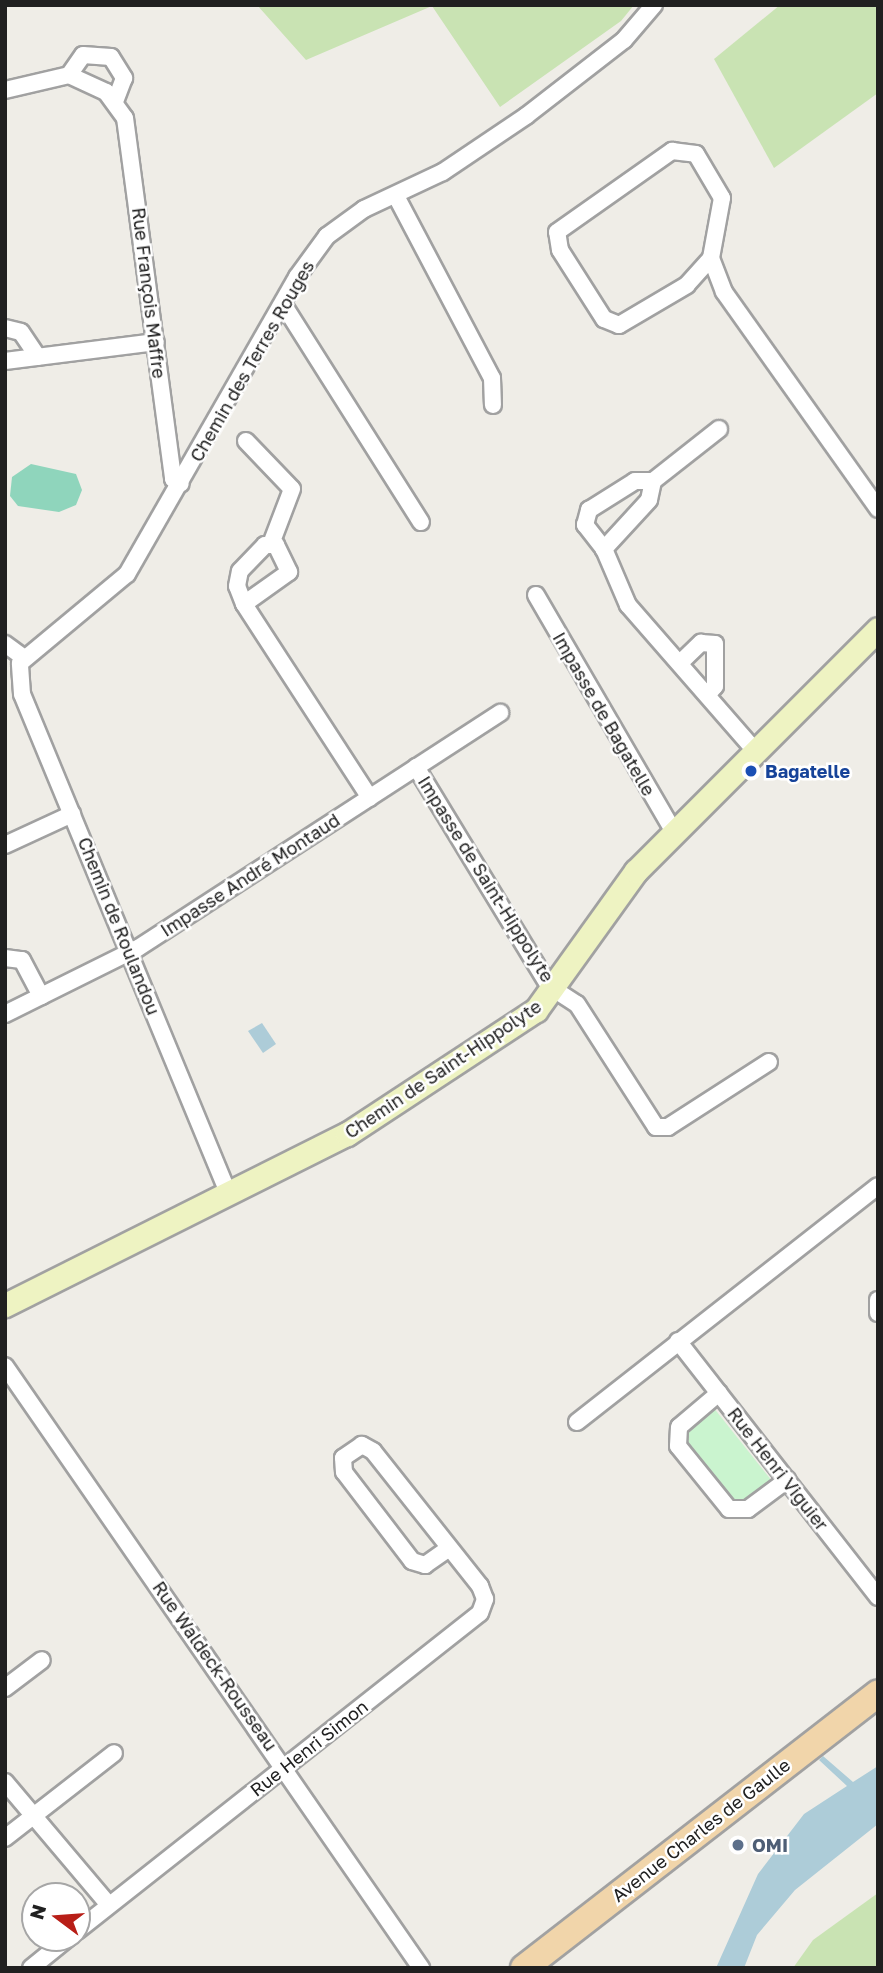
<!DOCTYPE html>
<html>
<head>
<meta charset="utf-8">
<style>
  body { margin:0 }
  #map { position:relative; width:883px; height:1973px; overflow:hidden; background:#efede7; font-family:"Golos Text",sans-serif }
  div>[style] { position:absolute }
  .grass>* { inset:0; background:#c9e3b3 }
  .park>* { inset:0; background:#caf4cf }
  .pitch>* { inset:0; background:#8fd5bc }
  .water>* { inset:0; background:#adccd8 }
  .roads { filter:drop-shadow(2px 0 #a1a1a1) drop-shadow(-2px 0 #a1a1a1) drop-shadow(0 2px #a1a1a1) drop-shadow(0 -2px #a1a1a1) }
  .street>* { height:16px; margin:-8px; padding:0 8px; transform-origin:8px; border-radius:8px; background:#fff }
  .secondary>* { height:23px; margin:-11.5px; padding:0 11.5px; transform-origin:11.5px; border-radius:11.5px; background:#eef3c2 }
  .primary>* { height:26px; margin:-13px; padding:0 13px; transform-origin:13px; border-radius:13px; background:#f1d5aa }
  .dots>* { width:19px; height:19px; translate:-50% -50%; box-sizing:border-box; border:4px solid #fff; border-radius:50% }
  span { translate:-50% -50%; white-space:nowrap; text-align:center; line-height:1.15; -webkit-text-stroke:5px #fff; paint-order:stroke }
  .street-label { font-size:18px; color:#202020 }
  .transit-label { font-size:18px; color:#164399; font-weight:700 }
  .left { translate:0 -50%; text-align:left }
  .service-label { font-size:18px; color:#4e5e75; font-weight:700 }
  .frame { position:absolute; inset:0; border:7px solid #202020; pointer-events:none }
  .north { position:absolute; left:21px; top:1882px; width:70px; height:70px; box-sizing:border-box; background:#fff; border:2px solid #a6a6a6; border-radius:50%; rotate:286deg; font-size:19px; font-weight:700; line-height:28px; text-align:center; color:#202020 }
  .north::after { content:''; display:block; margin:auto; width:24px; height:32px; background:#b81e17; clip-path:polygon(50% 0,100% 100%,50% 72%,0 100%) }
</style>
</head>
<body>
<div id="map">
  <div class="grass">
    <i style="clip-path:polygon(257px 5px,634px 5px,621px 21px,500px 107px,432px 6px,306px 60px)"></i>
    <i style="clip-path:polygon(780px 5px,878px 5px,878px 93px,774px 168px,714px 59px)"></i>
    <i style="clip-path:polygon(878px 1893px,878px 1968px,793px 1968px,813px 1940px)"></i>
  </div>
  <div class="park">
    <i style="clip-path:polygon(713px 1407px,772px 1481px,746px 1503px,732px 1501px,685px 1442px,685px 1429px)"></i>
  </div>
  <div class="pitch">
    <i style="clip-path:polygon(31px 464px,76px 474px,82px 490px,76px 505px,59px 512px,18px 506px,10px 496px,12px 477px)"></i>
  </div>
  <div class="water">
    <i style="clip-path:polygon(262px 1023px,276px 1044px,263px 1053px,248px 1031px)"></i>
    <i style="clip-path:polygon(823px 1756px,853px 1782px,878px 1766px,878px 1824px,795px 1890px,757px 1935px,744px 1968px,716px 1968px,758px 1874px,804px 1814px,847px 1786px,819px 1760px)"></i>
  </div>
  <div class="roads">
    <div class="street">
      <i style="left:69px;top:75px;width:24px;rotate:-55deg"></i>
      <i style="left:83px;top:55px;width:28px;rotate:4deg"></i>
      <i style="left:111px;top:57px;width:25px;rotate:58deg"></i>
      <i style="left:124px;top:78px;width:26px;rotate:111deg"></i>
      <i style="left:5px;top:90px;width:66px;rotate:-13.2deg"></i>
      <i style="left:69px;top:75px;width:41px;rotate:24.7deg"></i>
      <i style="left:106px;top:92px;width:32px;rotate:54deg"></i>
      <i style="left:125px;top:118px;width:364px;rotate:82.4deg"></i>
      <i style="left:173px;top:479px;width:9px;rotate:32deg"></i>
      <i style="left:396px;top:196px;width:206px;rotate:62.2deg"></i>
      <i style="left:492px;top:378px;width:27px;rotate:88deg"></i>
      <i style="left:711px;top:258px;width:36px;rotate:132deg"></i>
      <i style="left:687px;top:285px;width:79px;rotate:149.5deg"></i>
      <i style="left:619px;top:325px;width:16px;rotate:-158deg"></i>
      <i style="left:604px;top:319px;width:82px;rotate:-122.5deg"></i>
      <i style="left:560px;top:250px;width:18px;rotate:-99deg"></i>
      <i style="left:557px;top:232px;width:141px;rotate:-35.2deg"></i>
      <i style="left:672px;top:151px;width:24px;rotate:7deg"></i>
      <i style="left:696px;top:154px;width:51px;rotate:59.4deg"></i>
      <i style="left:722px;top:198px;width:61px;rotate:100.4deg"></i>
      <i style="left:711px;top:258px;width:36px;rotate:69deg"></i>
      <i style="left:724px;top:292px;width:266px;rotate:54.6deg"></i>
      <i style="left:283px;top:304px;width:258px;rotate:57.7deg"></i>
      <i style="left:5px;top:328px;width:16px;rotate:14deg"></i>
      <i style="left:21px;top:332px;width:30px;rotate:56deg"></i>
      <i style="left:5px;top:361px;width:152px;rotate:-7.2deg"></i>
      <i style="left:246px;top:441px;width:66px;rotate:46.2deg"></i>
      <i style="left:292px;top:489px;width:59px;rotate:110.9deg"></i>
      <i style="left:653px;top:481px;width:84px;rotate:-38.2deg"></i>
      <i style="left:604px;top:549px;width:31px;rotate:-128deg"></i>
      <i style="left:585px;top:525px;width:16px;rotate:-75deg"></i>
      <i style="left:589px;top:510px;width:54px;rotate:-32.2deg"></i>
      <i style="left:635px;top:481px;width:18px"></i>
      <i style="left:653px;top:481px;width:19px;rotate:102deg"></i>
      <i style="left:649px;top:500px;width:67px;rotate:132.6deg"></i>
      <i style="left:604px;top:549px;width:61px;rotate:66.8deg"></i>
      <i style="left:628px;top:605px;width:196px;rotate:48.9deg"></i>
      <i style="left:536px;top:595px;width:274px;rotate:59.8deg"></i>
      <i style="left:244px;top:604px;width:19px;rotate:-111deg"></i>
      <i style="left:237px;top:586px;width:15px;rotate:-79deg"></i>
      <i style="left:240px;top:571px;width:36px;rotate:-46deg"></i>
      <i style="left:265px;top:545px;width:11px"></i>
      <i style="left:276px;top:545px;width:30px;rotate:64deg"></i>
      <i style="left:289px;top:572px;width:55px;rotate:144.6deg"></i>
      <i style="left:244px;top:604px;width:231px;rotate:57deg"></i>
      <i style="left:5px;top:644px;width:22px;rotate:36deg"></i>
      <i style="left:681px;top:662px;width:28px;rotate:-44deg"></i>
      <i style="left:701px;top:643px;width:14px;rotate:4deg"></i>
      <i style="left:715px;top:644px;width:42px;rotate:90deg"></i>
      <i style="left:715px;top:686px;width:9px;rotate:131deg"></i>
      <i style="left:416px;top:767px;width:256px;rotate:58.7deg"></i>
      <i style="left:549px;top:986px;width:33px;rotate:33deg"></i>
      <i style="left:577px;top:1004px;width:146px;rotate:57.3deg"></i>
      <i style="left:656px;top:1127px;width:12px"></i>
      <i style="left:668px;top:1127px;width:120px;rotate:-32.8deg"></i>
      <i style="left:5px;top:845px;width:74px;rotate:-24.8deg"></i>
      <i style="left:5px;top:958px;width:17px;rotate:7deg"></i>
      <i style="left:22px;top:960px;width:41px;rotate:62.2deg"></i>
      <i style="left:5px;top:1014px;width:148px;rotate:-26.4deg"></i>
      <i style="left:138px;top:948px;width:432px;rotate:-33deg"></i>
      <i style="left:229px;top:1195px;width:542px;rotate:-112.45deg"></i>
      <i style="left:22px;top:694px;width:31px;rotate:-94deg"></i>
      <i style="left:20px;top:663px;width:139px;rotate:-39.8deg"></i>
      <i style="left:127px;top:574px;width:342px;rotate:-60.2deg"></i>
      <i style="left:297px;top:277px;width:51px;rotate:-53.8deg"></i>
      <i style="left:327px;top:236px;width:46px;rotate:-36.1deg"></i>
      <i style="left:364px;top:209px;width:87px;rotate:-25.1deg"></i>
      <i style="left:443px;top:172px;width:100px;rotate:-34deg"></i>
      <i style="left:526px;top:116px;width:124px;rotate:-37.8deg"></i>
      <i style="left:624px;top:40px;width:46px;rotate:-49.4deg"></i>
      <i style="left:878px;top:1300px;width:13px;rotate:90deg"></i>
      <i style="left:678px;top:1341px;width:325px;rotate:52deg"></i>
      <i style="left:5px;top:1366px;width:732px;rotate:55.35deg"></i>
      <i style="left:719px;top:1393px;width:52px;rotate:139.6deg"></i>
      <i style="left:679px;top:1427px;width:19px;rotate:93deg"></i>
      <i style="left:678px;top:1446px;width:81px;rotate:51deg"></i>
      <i style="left:729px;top:1509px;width:19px"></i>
      <i style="left:748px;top:1509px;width:49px;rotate:-36.6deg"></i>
      <i style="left:577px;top:1422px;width:382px;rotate:-38.1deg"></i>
      <i style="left:5px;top:1688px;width:46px;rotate:-37.1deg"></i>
      <i style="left:5px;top:1782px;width:161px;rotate:49.8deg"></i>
      <i style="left:5px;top:1838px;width:138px;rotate:-37.9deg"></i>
      <i style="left:77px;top:1931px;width:513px;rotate:-38.28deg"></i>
      <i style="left:480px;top:1613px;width:15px;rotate:-70deg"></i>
      <i style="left:485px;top:1599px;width:14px;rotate:-111deg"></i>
      <i style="left:480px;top:1586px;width:172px;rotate:-128.4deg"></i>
      <i style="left:373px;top:1451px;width:13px;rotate:-151deg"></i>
      <i style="left:362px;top:1445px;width:23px;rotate:146deg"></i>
      <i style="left:343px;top:1458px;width:14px;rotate:86deg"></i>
      <i style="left:344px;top:1472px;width:112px;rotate:52.6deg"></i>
      <i style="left:412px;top:1561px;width:14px;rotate:17deg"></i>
      <i style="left:425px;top:1565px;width:29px;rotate:-35deg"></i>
      <i style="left:31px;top:1968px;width:48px;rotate:-39deg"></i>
    </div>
    <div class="secondary">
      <i style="left:5px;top:1305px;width:382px;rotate:-26.6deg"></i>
      <i style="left:347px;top:1134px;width:226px;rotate:-33.3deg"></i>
      <i style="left:536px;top:1010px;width:171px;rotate:-54.3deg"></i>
      <i style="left:636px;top:871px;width:342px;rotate:-45deg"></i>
    </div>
    <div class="primary">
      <i style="left:524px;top:1968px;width:448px;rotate:-37.8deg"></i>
    </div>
  </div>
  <div class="dots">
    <i style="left:751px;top:771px;background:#1a4fb4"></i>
    <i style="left:738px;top:1845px;background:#5c6f8a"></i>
  </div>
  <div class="street-label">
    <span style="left:149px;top:293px;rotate:83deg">Rue François Maffre</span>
    <span style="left:252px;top:361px;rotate:-60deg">Chemin des Terres Rouges</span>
    <span style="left:604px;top:714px;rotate:60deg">Impasse de Bagatelle</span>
    <span style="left:250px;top:875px;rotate:-33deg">Impasse André Montaud</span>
    <span style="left:486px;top:879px;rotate:58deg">Impasse de Saint-Hippolyte</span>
    <span style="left:119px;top:926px;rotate:68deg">Chemin de Roulandou</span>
    <span style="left:443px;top:1069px;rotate:-34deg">Chemin de Saint-Hippolyte</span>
    <span style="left:778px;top:1469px;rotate:52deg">Rue Henri Viguier</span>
    <span style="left:215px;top:1666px;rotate:55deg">Rue Waldeck-Rousseau</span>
    <span style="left:309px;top:1748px;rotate:-38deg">Rue Henri Simon</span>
    <span style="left:701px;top:1830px;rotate:-38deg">Avenue Charles de Gaulle</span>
  </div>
  <div class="transit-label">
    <span class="left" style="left:765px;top:771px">Bagatelle</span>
  </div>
  <div class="service-label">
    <span class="left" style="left:752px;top:1845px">OMI</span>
  </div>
  <div class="frame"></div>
  <div class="north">N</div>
</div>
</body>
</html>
